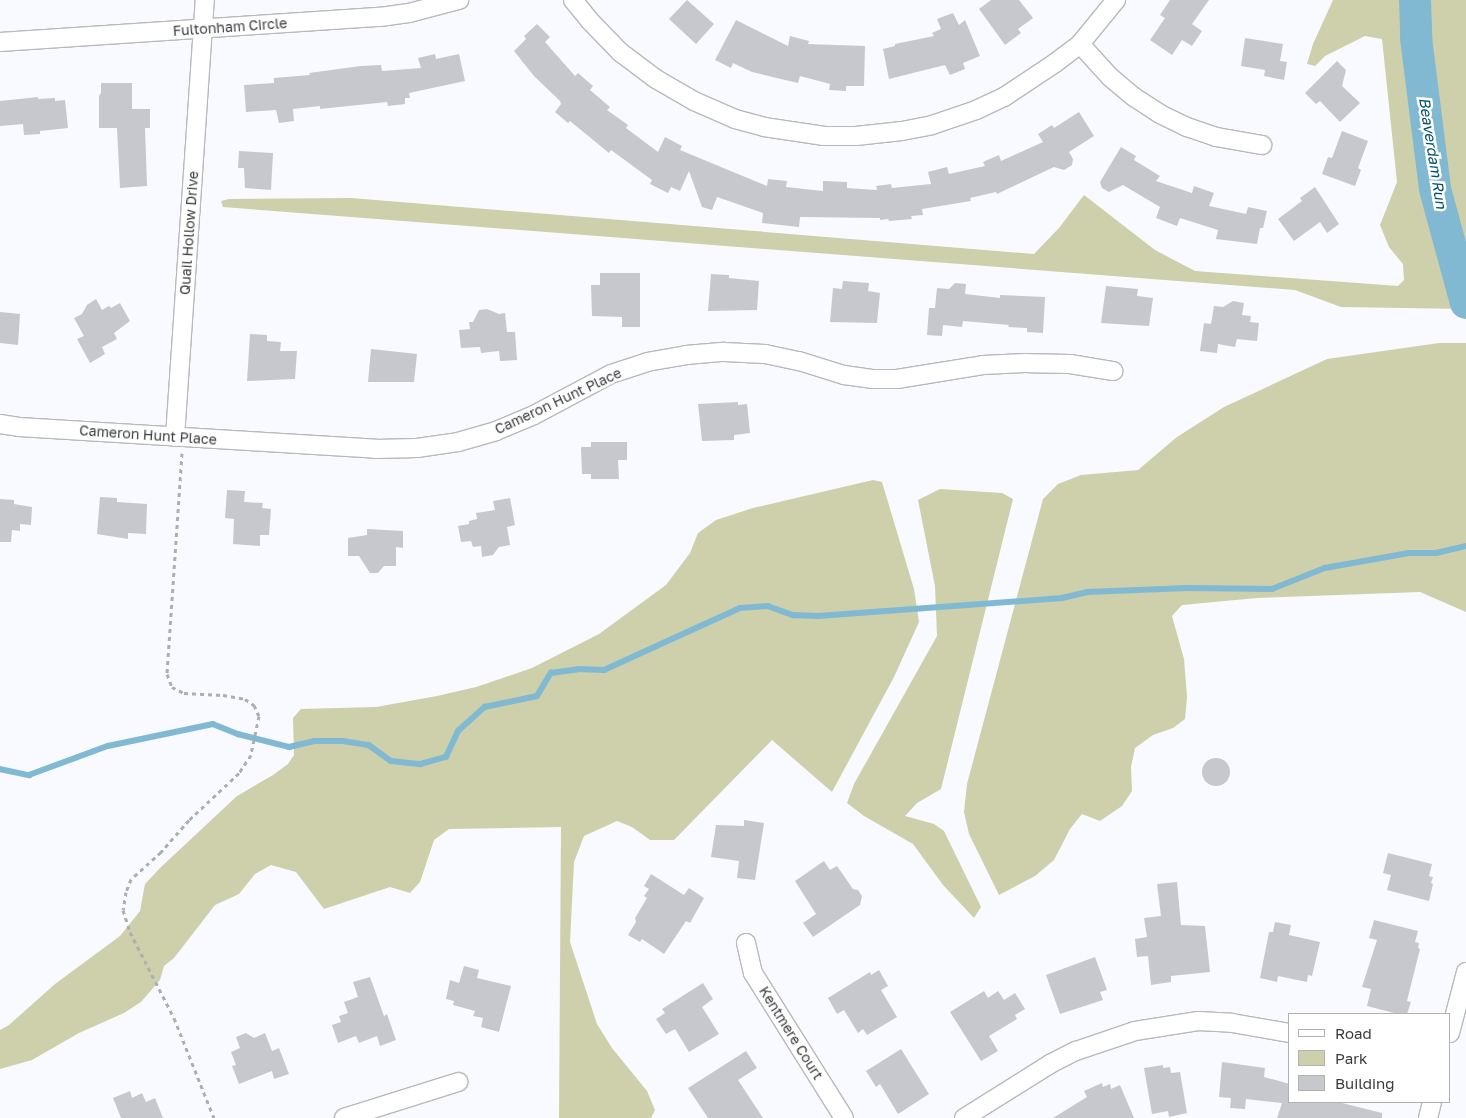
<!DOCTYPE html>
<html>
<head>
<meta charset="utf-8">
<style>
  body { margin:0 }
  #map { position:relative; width:1466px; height:1118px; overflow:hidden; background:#f8faff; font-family:"Golos Text",sans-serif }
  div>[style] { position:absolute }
  .green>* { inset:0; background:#cdd0aa }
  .stream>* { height:5.5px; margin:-2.75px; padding:0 2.75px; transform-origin:2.75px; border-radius:2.75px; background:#81b9d3 }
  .river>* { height:32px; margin:-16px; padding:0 16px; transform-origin:16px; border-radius:16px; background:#81b9d3 }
  .building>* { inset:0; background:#c7c8cd }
  .round { border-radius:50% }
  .path>* { height:3px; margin-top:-1.5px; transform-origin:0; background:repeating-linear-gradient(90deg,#adaeb2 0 4px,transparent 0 8px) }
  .roads { filter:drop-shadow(1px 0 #b8b9be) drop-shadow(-1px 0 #b8b9be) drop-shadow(0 1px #b8b9be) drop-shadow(0 -1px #b8b9be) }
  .street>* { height:18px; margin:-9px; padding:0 9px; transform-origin:9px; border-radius:9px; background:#fff }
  span { translate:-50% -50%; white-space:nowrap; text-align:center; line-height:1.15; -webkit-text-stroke:5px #fff; paint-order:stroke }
  .street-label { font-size:14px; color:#3a3b3d }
  .water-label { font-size:15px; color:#02516b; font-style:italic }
  .legend { position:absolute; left:1288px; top:1013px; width:162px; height:90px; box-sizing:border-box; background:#fff; border:1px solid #b0b1b1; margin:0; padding:6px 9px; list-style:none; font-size:15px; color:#3a3b3d }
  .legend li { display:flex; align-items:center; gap:10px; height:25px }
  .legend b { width:25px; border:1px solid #b0b1b1 }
</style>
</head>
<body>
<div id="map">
  <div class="green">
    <i style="clip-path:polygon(1333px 0,1466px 0,1466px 309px,1341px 307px,1295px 290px,223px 207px,221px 201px,229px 199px,351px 198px,1034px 254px,1059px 228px,1084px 195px,1155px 250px,1195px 271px,1398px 286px,1404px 280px,1403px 264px,1389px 247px,1380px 225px,1397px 182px,1382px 39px,1365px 36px,1325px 56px,1315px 66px,1307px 64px,1313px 44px)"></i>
    <i style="clip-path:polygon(1439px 343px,1466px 343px,1466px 612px,1420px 592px,1257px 598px,1182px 605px,1172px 616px,1184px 659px,1187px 697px,1185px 719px,1173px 728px,1153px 735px,1135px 748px,1131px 767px,1132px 791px,1122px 806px,1100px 821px,1082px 814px,1070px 829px,1054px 860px,1035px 876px,999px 895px,969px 834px,964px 812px,967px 784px,1043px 499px,1058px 484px,1081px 475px,1138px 470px,1177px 437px,1224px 407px,1327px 359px)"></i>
    <i style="clip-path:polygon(873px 480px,882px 482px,914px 589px,919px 622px,894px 677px,832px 792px,772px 740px,674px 840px,650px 840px,632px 827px,617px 821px,584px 836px,574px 862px,570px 942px,597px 1024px,612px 1048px,647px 1091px,655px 1110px,651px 1118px,559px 1118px,561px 827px,449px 829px,434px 840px,420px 882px,410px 893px,390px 887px,324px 909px,296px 872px,271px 865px,255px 874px,239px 894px,215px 905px,174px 958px,164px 966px,160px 980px,141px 1002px,124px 1013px,79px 1033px,32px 1060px,0 1069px,0 1030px,9px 1025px,55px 984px,120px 936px,140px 911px,145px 884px,160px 868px,237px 796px,273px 775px,288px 764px,294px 755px,293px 718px,301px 709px,376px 707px,437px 696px,476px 687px,532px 668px,599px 634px,666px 585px,690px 553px,698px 533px,716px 520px,753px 508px)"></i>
    <i style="clip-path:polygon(940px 489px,1002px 493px,1013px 499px,941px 789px,917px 803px,905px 816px,934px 824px,944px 831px,981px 907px,974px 918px,943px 885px,913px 844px,864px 816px,847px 803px,854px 784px,937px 636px,935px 586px,918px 500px)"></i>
  </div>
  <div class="stream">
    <i style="left:0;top:769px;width:30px;rotate:12deg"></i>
    <i style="left:29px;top:775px;width:84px;rotate:-20.2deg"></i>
    <i style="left:108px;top:746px;width:107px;rotate:-11.8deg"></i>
    <i style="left:213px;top:724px;width:27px;rotate:22deg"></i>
    <i style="left:238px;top:734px;width:53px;rotate:14.3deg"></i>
    <i style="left:289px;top:747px;width:26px;rotate:-13deg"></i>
    <i style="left:314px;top:741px;width:29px"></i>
    <i style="left:343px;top:741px;width:26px;rotate:9deg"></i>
    <i style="left:369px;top:745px;width:27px;rotate:36deg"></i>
    <i style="left:391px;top:761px;width:30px;rotate:6deg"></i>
    <i style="left:421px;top:764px;width:26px;rotate:-16deg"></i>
    <i style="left:446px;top:757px;width:29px;rotate:-65deg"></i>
    <i style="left:458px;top:731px;width:36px;rotate:-42deg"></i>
    <i style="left:485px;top:707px;width:53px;rotate:-11.9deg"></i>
    <i style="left:537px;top:696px;width:27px;rotate:-59deg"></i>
    <i style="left:551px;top:673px;width:27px;rotate:-8deg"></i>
    <i style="left:578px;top:669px;width:26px;rotate:2deg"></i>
    <i style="left:604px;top:670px;width:149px;rotate:-24.5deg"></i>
    <i style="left:740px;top:608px;width:28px;rotate:-4deg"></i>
    <i style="left:768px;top:606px;width:27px;rotate:20deg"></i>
    <i style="left:793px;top:615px;width:25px;rotate:2deg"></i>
    <i style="left:818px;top:616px;width:245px;rotate:-4.2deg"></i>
    <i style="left:1062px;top:598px;width:26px;rotate:-13deg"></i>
    <i style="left:1087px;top:592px;width:101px;rotate:-2.3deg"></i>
    <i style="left:1188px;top:588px;width:84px;rotate:0.7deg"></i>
    <i style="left:1272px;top:589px;width:57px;rotate:-21.6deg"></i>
    <i style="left:1325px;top:568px;width:85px;rotate:-10.1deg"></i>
    <i style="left:1409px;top:553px;width:27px"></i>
    <i style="left:1436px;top:553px;width:31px;rotate:-13deg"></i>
  </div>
  <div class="river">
    <i style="left:1415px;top:0;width:38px;rotate:88deg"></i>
    <i style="left:1416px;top:38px;width:152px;rotate:82.8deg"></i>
    <i style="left:1435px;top:189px;width:118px;rotate:74.8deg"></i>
  </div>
  <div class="building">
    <i style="clip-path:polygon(687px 0,714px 24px,696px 44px,669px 19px)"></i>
    <i style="clip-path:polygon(991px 0,1019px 0,1033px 18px,1018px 29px,1021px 33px,1005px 45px,979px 9px)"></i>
    <i style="clip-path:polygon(1170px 0,1209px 0,1192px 24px,1202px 31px,1192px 46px,1182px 40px,1172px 55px,1150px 40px,1165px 18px,1160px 15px)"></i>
    <i style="clip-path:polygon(953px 13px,959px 25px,965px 20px,980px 56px,963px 63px,965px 69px,950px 75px,945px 65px,889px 79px,883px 49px,895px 46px,895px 44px,934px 36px,932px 33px,941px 29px,937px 19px)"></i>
    <i style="clip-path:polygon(736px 20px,788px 46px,790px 36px,809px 41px,808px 44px,865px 46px,864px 86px,846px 86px,846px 91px,829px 90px,830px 84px,800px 76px,798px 83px,752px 72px,733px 63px,731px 68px,715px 60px)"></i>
    <i style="clip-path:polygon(537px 24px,550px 37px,545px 42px,575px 76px,578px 73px,593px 86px,590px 90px,610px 107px,607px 110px,628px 125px,626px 128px,658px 152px,665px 137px,682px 146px,680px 150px,767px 186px,768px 179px,787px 181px,786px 187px,823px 191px,823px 181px,847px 182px,847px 188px,877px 190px,876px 186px,891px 184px,892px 188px,931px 184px,928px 172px,947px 167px,949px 174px,985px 166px,983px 162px,999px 155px,1001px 161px,1043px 142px,1038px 134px,1052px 125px,1054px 128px,1079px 112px,1094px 136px,1069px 152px,1073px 159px,1072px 165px,1064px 170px,1054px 167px,997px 194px,996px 192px,970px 198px,971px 201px,922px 209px,923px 215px,911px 216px,912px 219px,889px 221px,888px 219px,880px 220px,880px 218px,800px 217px,799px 227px,762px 223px,763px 213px,717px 197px,712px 210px,702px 207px,689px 171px,680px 191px,671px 187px,668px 193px,650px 184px,652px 180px,611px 150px,609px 153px,570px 121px,568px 123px,555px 112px,561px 104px,560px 101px,534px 76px,514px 51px,526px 39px,524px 36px)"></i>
    <i style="clip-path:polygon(1245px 38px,1283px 44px,1280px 61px,1287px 62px,1284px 80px,1264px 76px,1265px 70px,1241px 66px)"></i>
    <i style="clip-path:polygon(435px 54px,436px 59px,459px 54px,465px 81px,409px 93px,410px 98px,405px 98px,405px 104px,388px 106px,387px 102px,320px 109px,320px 106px,293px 109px,294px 121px,279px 123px,276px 110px,246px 112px,244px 85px,274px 83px,274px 78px,310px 75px,309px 73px,361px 66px,381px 65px,382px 71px,421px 68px,418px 58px)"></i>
    <i style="clip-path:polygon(1337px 61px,1346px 70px,1342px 86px,1360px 103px,1340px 122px,1320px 101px,1316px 104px,1305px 93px)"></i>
    <i style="clip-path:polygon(101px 83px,132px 83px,132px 109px,150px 109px,150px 128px,145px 128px,147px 186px,120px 188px,117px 128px,99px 128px,99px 96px,101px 93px)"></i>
    <i style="clip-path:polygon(38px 97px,38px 99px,55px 98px,55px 101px,65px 100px,68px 128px,40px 131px,40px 134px,24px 135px,23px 124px,0 126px,0 101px)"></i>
    <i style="clip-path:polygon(1342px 131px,1368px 141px,1358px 168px,1361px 170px,1355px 186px,1322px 174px,1328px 157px,1332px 158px)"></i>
    <i style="clip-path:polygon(1121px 147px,1136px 156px,1134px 160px,1160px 176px,1156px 181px,1192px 193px,1194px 186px,1214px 193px,1209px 206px,1246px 214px,1248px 207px,1267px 211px,1263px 228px,1260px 228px,1257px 244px,1216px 239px,1218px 230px,1180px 218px,1177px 226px,1156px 218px,1160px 207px,1123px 185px,1109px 192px,1102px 188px,1100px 182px)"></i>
    <i style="clip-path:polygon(239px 151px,273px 153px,271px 190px,245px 188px,244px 168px,238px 168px)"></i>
    <i style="clip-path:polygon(1315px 187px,1339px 224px,1327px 233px,1320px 222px,1294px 241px,1278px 219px,1302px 201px,1300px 198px)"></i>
    <i style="clip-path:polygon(600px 273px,640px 273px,640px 327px,622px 327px,622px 317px,592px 316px,591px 285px,600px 285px)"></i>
    <i style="clip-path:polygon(711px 274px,729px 275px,729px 278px,759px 281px,757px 310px,708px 311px)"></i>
    <i style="clip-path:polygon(843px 281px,869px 283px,868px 291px,880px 293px,877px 323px,830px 322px,833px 288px,842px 289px)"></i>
    <i style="clip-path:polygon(955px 283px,966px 284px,965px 294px,1000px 298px,1000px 295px,1045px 297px,1043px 333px,1027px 332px,1027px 328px,1008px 327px,1009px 325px,963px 321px,962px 327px,943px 325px,942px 336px,927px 335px,929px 308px,935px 308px,937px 288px,949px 289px)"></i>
    <i style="clip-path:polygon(1106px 286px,1138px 289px,1137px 296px,1153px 298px,1149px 326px,1101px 323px)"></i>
    <i style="clip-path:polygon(96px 299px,102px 310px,109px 306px,111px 308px,120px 303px,130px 321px,114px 333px,117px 339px,102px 347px,105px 354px,90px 363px,77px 339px,84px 336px,74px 318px,82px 314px,87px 305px)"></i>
    <i style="clip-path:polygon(1233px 301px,1244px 303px,1242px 315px,1251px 316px,1250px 322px,1259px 323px,1257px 341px,1237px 339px,1235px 347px,1218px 344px,1217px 353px,1200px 351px,1204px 323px,1211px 324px,1214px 306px,1223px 307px)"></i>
    <i style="clip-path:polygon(487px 309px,499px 314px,505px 313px,507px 332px,515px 332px,517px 360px,500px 361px,499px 351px,481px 353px,480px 347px,461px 348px,459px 330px,470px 329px,469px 322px,473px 322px,479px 310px)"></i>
    <i style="clip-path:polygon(0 312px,20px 314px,18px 345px,0 343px)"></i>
    <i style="clip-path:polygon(250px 334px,267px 335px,267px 341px,281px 342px,280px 351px,297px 351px,295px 379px,247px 381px)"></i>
    <i style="clip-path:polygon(371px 349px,417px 354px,414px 382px,368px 382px)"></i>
    <i style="clip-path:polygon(738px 402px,738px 405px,747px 404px,750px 433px,734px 435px,734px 440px,702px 441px,698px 404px)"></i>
    <i style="clip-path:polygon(591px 442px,627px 442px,627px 460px,618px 460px,619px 479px,591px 479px,591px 474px,582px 474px,581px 447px,591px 447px)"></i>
    <i style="clip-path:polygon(227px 490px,245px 491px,244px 502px,263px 503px,262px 508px,271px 509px,269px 535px,260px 535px,260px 546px,233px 544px,234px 519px,225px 518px)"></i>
    <i style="clip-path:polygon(100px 497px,117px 498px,117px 502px,147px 504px,146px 534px,128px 533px,128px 539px,97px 534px)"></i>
    <i style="clip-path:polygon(510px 498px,515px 525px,507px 527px,510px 545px,499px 547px,493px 555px,482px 557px,481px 546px,473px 547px,471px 541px,461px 542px,458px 526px,469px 524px,469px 521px,477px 519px,476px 513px,495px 510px,493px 501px)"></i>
    <i style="clip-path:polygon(0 499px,14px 500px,14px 504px,32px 507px,31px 525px,20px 524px,20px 531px,12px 530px,11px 542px,0 542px)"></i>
    <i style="clip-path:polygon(367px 529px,403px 531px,403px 548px,396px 547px,396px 566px,384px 566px,378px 573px,370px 573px,359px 556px,348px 556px,348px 538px,367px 535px)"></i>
    <i class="round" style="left:1202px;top:758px;width:28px;height:28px"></i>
    <i style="clip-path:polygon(744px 820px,764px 823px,755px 880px,737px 878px,739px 861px,711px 857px,716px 825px,744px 826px)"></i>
    <i style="clip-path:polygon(1388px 853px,1432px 864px,1429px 876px,1433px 877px,1431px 883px,1433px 884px,1429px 901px,1387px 890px,1391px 875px,1383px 873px)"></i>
    <i style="clip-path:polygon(824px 861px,830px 870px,837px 866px,853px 889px,858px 890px,862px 896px,860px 905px,813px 937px,803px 923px,816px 914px,795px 881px)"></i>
    <i style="clip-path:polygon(651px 874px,684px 895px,689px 888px,704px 898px,690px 923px,686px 921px,664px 954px,642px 939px,640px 942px,628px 935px,636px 922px,635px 918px,647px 898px,644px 896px,649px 889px,644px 886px)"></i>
    <i style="clip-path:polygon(1177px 882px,1181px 925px,1205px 926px,1210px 972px,1171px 976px,1171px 982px,1151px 985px,1148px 956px,1137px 957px,1135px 939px,1147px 937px,1144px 918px,1161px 916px,1157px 884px)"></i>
    <i style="clip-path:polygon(1374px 920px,1418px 931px,1415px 942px,1419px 943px,1418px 948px,1420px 949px,1407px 1001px,1411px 1002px,1407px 1014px,1398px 1014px,1367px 1006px,1371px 989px,1362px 987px,1377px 940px,1369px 938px)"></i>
    <i style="clip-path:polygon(1275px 922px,1291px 925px,1289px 935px,1320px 942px,1312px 976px,1308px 975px,1307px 982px,1278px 976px,1277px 982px,1260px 978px,1269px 932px,1273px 932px)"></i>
    <i style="clip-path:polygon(1095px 957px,1107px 990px,1100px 992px,1103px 1000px,1060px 1014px,1046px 975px)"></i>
    <i style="clip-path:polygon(464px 966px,479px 970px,477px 978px,511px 986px,499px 1032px,481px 1027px,483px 1018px,473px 1016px,475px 1011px,453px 1005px,454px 1001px,446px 999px,450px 980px,459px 983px)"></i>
    <i style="clip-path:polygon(879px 970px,888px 986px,881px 990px,897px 1017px,867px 1035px,863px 1029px,858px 1033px,844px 1010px,837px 1014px,828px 998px,870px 972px,871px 975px)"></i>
    <i style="clip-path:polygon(370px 977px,384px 1016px,387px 1014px,396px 1040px,380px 1046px,377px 1036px,359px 1043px,356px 1036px,338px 1043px,332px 1025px,341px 1022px,339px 1016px,348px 1013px,344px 1002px,358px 997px,353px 982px)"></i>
    <i style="clip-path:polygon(703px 983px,713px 999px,702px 1007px,719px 1034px,689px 1052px,675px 1029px,666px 1034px,656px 1019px,665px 1013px,662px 1009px)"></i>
    <i style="clip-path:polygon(984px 991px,988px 998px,998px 991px,1004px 1000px,1015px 993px,1025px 1009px,1015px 1015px,1017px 1019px,989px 1036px,998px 1051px,981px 1061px,950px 1012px)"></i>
    <i style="clip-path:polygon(246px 1033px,254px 1038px,265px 1033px,272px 1051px,279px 1048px,289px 1074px,274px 1079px,272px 1071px,239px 1084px,232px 1066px,236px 1065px,231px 1052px,240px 1048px,236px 1037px)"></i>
    <i style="clip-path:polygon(901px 1049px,929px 1094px,898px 1114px,880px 1084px,876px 1087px,866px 1071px)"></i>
    <i style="clip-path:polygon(746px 1051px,757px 1068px,738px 1080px,763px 1118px,708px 1118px,688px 1088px)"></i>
    <i style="clip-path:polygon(1222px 1062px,1265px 1068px,1264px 1077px,1290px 1084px,1290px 1102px,1338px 1102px,1382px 1113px,1382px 1118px,1277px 1118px,1282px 1103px,1246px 1099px,1245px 1109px,1230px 1108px,1231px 1098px,1219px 1097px)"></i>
    <i style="clip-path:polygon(1163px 1065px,1163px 1068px,1170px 1067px,1171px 1073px,1180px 1072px,1187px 1113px,1169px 1117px,1168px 1111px,1152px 1114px,1144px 1068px)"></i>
    <i style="clip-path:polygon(1102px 1083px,1103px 1087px,1110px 1084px,1111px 1089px,1120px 1085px,1134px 1118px,1053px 1118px,1087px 1097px,1084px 1091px)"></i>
    <i style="clip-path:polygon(130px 1091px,132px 1098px,142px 1093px,146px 1102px,155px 1098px,163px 1118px,121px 1118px,113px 1098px)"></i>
  </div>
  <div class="path">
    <i style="left:182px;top:453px;width:222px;rotate:93.9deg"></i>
    <i style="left:167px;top:674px;width:14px;rotate:69deg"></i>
    <i style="left:172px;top:687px;width:13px;rotate:27deg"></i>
    <i style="left:184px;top:693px;width:39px;rotate:3deg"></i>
    <i style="left:223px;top:695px;width:22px;rotate:10deg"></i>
    <i style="left:245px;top:699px;width:11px;rotate:34deg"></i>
    <i style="left:254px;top:705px;width:12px;rotate:66deg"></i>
    <i style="left:259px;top:716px;width:40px;rotate:102deg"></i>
    <i style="left:251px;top:755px;width:22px;rotate:124deg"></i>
    <i style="left:239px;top:773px;width:69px;rotate:136.8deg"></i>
    <i style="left:189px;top:820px;width:43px;rotate:131.2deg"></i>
    <i style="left:161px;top:852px;width:40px;rotate:138deg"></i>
    <i style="left:131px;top:879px;width:14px;rotate:111deg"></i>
    <i style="left:126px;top:892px;width:18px;rotate:99deg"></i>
    <i style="left:123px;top:910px;width:23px;rotate:72deg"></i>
    <i style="left:130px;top:932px;width:97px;rotate:62.9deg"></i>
    <i style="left:174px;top:1018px;width:108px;rotate:68.2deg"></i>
  </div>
  <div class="roads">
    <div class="street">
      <i style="left:573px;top:0;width:26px;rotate:51deg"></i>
      <i style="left:589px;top:20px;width:45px;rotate:45.9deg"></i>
      <i style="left:620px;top:52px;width:45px;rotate:36.9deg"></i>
      <i style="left:656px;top:79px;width:44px;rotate:30.1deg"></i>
      <i style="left:694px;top:101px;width:45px;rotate:23.7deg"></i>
      <i style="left:735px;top:119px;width:30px;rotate:15deg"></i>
      <i style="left:764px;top:127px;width:61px;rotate:8.5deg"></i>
      <i style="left:824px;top:136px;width:32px"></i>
      <i style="left:856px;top:136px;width:46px;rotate:-6.2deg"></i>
      <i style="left:902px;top:131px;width:31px;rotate:-11deg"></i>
      <i style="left:932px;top:125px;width:46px;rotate:-18.8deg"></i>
      <i style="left:976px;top:110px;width:31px;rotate:-25deg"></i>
      <i style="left:1004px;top:97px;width:61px;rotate:-33.7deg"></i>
      <i style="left:1055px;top:63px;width:31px;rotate:-37deg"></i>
      <i style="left:1080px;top:44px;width:57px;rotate:-50.7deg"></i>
      <i style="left:0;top:42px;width:381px;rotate:-3.8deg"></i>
      <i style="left:380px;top:17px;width:29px;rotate:-8deg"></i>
      <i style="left:409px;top:13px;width:52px;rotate:-14.6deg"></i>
      <i style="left:1080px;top:44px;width:45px;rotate:47.7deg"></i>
      <i style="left:1110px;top:77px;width:31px;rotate:40deg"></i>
      <i style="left:1134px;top:97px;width:31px;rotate:33deg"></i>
      <i style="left:1160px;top:114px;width:30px;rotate:26deg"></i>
      <i style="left:1187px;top:127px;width:31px;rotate:19deg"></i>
      <i style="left:1216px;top:137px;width:47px;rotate:9.9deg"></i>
      <i style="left:0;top:424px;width:19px;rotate:9deg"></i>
      <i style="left:19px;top:427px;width:358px;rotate:3.5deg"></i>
      <i style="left:376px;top:449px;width:41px;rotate:-1.4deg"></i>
      <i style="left:417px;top:448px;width:41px;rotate:-8.3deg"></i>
      <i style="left:458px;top:442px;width:40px;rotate:-16deg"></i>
      <i style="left:496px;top:431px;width:41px;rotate:-22.8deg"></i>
      <i style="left:534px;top:415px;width:87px;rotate:-28deg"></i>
      <i style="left:611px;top:374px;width:38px;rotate:-18deg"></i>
      <i style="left:647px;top:362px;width:40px;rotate:-10deg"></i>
      <i style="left:686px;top:355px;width:38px;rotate:-5deg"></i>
      <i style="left:724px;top:352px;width:41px;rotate:2.8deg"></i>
      <i style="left:765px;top:354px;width:35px;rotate:12deg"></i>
      <i style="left:799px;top:361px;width:47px;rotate:17.3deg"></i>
      <i style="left:844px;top:375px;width:28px;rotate:8deg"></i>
      <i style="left:872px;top:379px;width:25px"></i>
      <i style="left:897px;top:379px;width:87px;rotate:-9.2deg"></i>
      <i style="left:983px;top:365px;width:42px;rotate:-2.7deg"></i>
      <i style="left:1025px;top:363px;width:45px;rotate:1.3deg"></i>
      <i style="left:1070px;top:364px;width:44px;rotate:9.2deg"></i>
      <i style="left:175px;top:437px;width:438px;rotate:-86.1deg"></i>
      <i style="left:746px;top:943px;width:31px;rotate:77deg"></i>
      <i style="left:753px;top:973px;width:171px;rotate:57.9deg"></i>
      <i style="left:1450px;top:1033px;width:63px;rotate:-75.3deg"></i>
      <i style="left:344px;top:1118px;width:120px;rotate:-17.5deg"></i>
      <i style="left:964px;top:1118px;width:102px;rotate:-32.1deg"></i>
      <i style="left:1050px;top:1064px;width:29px;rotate:-27deg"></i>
      <i style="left:1076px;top:1051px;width:62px;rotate:-18.7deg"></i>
      <i style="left:1135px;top:1031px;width:64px;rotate:-9deg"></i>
      <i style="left:1198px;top:1021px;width:34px;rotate:3deg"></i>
      <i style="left:1232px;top:1023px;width:59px;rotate:9.8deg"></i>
      <i style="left:1428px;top:1118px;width:16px;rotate:-76deg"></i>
    </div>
  </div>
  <div class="street-label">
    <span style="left:230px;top:27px;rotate:-4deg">Fultonham Circle</span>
    <span style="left:189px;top:233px;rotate:-86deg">Quail Hollow Drive</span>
    <span style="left:558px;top:401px;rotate:-25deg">Cameron Hunt Place</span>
    <span style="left:148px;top:435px;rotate:4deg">Cameron Hunt Place</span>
    <span style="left:791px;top:1033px;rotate:58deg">Kentmere Court</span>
  </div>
  <div class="water-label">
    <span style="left:1433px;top:153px;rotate:81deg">Beaverdam Run</span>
  </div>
  <ul class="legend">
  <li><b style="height:6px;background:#fff"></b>Road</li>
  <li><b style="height:14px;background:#cdd0aa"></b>Park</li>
  <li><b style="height:14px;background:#c7c8cd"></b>Building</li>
  </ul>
</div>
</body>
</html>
